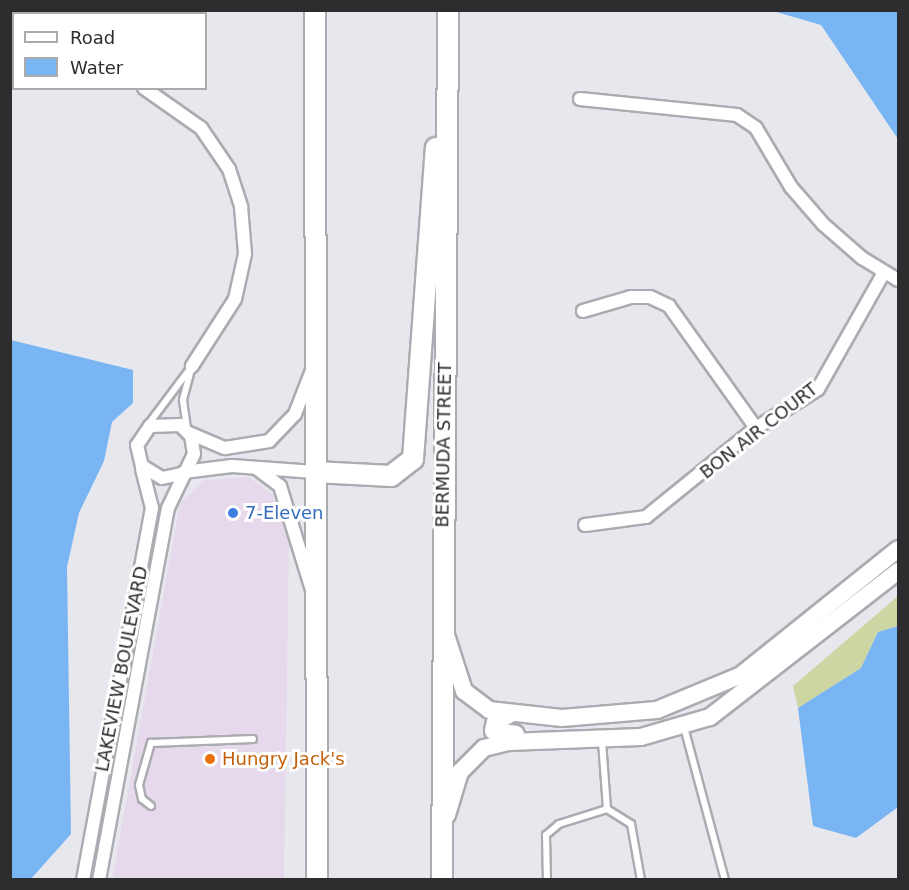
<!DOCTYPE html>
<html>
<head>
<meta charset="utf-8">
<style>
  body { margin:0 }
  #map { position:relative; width:909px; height:890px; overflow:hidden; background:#e7e8ed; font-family:"DejaVu Sans",sans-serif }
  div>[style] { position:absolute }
  .commercial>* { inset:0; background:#e7d9ec }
  .green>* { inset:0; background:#cdd5a2 }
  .water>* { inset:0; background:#79b5f2 }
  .roads { filter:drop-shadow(2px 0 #abacb1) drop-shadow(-2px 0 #abacb1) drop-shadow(0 2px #abacb1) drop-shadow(0 -2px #abacb1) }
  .lane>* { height:6px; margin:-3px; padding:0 3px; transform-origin:3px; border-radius:3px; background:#fff }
  .street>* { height:12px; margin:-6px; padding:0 6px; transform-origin:6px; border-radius:6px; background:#fff }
  .secondary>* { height:16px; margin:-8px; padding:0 8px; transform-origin:8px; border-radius:8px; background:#fff }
  .primary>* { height:20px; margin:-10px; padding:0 10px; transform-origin:10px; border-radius:10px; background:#fff }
  .dots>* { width:16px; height:16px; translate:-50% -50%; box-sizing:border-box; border:3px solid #fff; border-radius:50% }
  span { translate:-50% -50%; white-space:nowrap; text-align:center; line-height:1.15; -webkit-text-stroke:6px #fff; paint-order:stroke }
  .street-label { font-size:18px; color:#2d2d2f }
  .shop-label { font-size:18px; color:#366cbe }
  .left { translate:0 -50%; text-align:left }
  .food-label { font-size:18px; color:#c56008 }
  .frame { position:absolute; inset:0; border:12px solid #2d2d2f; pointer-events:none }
  .legend { position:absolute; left:12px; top:12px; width:195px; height:78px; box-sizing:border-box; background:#fff; border:2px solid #ababac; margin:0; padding:8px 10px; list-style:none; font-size:18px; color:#2d2d2f }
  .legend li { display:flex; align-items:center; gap:12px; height:30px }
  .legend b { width:30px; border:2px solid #ababac }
</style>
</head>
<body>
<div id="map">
  <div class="commercial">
    <i style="clip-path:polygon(249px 477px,273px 495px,289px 542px,284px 879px,112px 880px,180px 503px,205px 480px)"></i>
  </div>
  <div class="green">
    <i style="clip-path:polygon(898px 596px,898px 626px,878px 632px,861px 668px,798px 708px,793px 686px)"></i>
  </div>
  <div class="water">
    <i style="clip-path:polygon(773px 11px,898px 11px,898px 139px,821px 25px)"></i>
    <i style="clip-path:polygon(11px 340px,133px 370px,133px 403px,112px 422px,104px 461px,79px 513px,67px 567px,71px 834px,30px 880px,10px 879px)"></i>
    <i style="clip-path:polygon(898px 626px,898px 807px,856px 838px,813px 826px,798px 708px,861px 668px,878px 632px)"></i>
  </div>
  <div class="roads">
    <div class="lane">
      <i style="left:147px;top:426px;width:75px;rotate:-53.1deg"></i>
      <i style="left:192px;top:366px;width:35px;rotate:105deg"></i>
      <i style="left:183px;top:400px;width:29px;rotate:82deg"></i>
      <i style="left:684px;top:727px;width:158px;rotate:75deg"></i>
      <i style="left:602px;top:741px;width:68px;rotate:85.8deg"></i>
      <i style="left:151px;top:806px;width:11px;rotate:-142deg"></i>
      <i style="left:142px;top:799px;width:14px;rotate:-102deg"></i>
      <i style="left:139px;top:785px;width:44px;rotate:-74.1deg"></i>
      <i style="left:151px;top:743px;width:102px;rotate:-2.2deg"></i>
      <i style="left:547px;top:880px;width:45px;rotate:-91.3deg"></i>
      <i style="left:546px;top:835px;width:17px;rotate:-40deg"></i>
      <i style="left:559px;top:824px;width:50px;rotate:-17.4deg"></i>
      <i style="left:607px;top:809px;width:28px;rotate:32deg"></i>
      <i style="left:631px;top:824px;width:57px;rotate:79.9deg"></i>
    </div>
    <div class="street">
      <i style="left:10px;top:36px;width:4px"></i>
      <i style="left:144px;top:88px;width:70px;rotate:35.1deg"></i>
      <i style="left:201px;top:128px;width:50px;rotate:55.7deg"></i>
      <i style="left:229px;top:169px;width:40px;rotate:72deg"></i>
      <i style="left:241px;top:207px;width:47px;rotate:85.1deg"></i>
      <i style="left:245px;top:254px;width:46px;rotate:102.5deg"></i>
      <i style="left:235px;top:299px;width:80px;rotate:122.7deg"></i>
      <i style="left:580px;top:99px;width:158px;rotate:5.8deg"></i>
      <i style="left:737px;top:115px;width:23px;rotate:34deg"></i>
      <i style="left:756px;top:128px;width:69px;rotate:59.3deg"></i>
      <i style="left:791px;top:187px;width:49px;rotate:49.1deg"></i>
      <i style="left:823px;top:224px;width:52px;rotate:41.1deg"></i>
      <i style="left:862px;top:258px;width:42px;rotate:31.4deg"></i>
      <i style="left:583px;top:311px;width:50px;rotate:-16.3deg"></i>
      <i style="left:631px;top:297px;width:19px"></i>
      <i style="left:650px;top:297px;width:21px;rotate:25deg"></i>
      <i style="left:669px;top:306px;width:150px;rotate:54.5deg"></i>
      <i style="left:189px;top:433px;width:39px;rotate:23deg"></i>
      <i style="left:225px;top:448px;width:45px;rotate:-9deg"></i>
      <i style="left:269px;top:441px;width:37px;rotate:-46deg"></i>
      <i style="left:295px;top:414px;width:44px;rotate:-68.7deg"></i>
      <i style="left:256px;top:468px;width:30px;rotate:37deg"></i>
      <i style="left:280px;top:486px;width:106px;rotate:72.9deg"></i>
      <i style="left:184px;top:472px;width:48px;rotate:-7.1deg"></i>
      <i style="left:232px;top:466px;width:83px;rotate:4.1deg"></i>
      <i style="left:585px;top:525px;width:62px;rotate:-7.5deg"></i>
      <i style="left:646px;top:517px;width:141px;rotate:-39deg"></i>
      <i style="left:756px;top:428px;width:73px;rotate:-32.2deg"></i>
      <i style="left:818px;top:389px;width:132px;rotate:-60.5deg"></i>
      <i style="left:83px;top:880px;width:378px;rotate:-79.5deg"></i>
      <i style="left:152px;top:508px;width:40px;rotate:-104.4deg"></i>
      <i style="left:99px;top:880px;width:378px;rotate:-79.5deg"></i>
      <i style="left:168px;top:508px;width:60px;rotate:-64.3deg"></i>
      <i style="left:194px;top:454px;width:18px;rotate:-99deg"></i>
      <i style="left:191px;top:436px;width:16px;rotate:-135deg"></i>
      <i style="left:180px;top:425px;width:30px;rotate:178deg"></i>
      <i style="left:150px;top:426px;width:23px;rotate:124deg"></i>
      <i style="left:137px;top:445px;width:22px;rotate:77deg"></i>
      <i style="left:142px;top:466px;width:23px;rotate:31deg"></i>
      <i style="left:162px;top:478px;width:19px;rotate:-12deg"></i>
    </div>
    <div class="secondary">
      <i style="left:447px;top:638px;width:56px;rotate:72.2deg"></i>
      <i style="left:464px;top:691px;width:31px;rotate:37deg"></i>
      <i style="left:489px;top:710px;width:73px;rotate:6.3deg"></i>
      <i style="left:562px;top:718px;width:95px;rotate:-4.8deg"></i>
      <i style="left:657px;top:710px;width:91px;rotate:-22.6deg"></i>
      <i style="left:741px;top:675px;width:201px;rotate:-38.7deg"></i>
      <i style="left:509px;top:715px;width:16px;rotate:153deg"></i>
      <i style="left:495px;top:722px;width:9px;rotate:103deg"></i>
      <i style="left:493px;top:731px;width:23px;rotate:7deg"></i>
      <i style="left:447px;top:815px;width:45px;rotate:-73.2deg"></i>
      <i style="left:460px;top:772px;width:34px;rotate:-45deg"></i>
      <i style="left:484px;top:748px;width:25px;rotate:-14deg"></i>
      <i style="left:508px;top:742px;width:133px;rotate:-2.2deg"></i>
      <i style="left:641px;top:737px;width:72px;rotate:-16.2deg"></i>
      <i style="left:710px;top:717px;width:238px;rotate:-37.8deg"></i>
    </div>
    <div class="primary">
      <i style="left:315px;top:10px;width:870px;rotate:89.87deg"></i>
      <i style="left:315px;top:472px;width:76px;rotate:3deg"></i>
      <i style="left:391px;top:476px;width:28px;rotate:-38deg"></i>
      <i style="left:413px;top:459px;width:312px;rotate:-85.8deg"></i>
      <i style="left:442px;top:880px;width:870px;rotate:-89.6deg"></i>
    </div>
  </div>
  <div class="dots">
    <i style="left:233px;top:513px;background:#3f7fe0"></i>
    <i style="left:210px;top:759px;background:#e8710a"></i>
  </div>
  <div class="street-label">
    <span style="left:759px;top:431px;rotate:-38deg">BON AIR COURT</span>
    <span style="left:444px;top:445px;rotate:-89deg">BERMUDA STREET</span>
    <span style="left:122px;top:669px;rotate:-79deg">LAKEVIEW BOULEVARD</span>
  </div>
  <div class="shop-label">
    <span class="left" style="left:245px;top:513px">7-Eleven</span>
  </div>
  <div class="food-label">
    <span class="left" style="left:222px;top:759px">Hungry Jack's</span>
  </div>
  <div class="frame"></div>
  <ul class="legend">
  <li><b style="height:8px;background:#fff"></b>Road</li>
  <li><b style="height:16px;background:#79b5f2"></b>Water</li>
  </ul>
</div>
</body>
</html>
